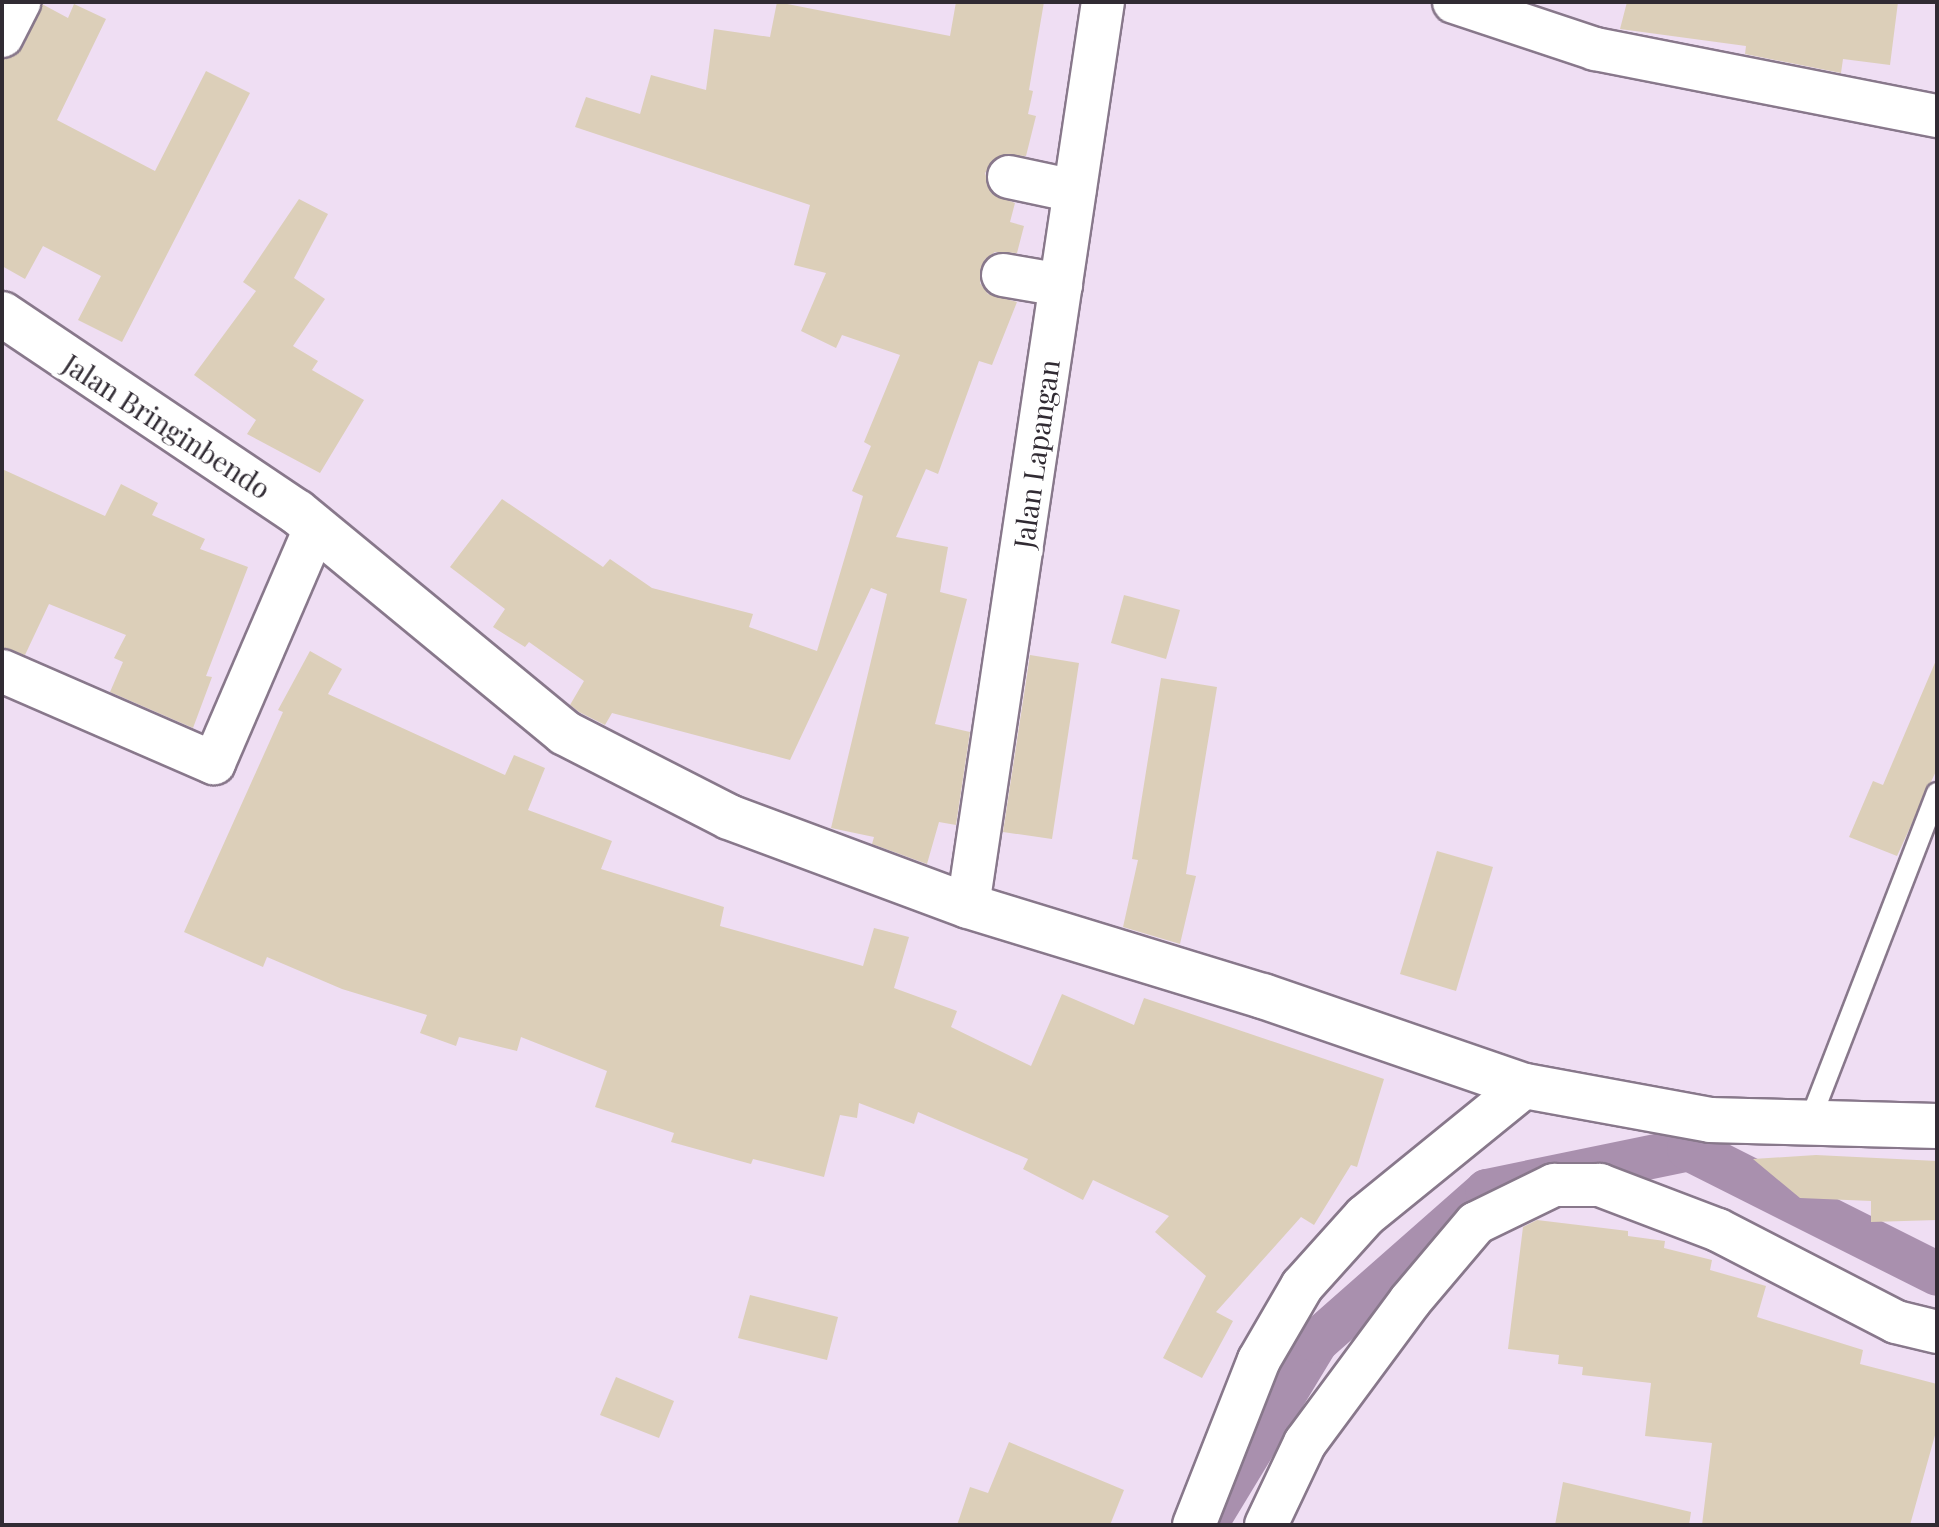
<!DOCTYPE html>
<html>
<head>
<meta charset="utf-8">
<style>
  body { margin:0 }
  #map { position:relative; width:1939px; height:1527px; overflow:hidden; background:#efdef3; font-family:"Playfair Display",serif }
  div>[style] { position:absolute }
  .canal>* { height:44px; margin:-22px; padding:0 22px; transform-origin:22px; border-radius:22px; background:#a990ae }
  .building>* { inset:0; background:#dccfb9 }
  .roads { filter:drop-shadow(2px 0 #88788b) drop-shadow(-2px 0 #88788b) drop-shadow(0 2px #88788b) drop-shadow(0 -2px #88788b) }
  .service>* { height:20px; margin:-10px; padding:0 10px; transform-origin:10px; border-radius:10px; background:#fff }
  .minor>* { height:42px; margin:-21px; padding:0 21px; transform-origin:21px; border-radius:21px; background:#fff }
  .tertiary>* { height:44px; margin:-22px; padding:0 22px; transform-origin:22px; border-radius:22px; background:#fff }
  span { translate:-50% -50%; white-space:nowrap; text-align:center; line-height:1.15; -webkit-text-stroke:8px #fff; paint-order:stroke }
  .street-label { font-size:28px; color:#312b33 }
  .frame { position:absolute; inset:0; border:4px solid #312b33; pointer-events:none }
</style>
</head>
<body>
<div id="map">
  <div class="canal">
    <i style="left:1206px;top:1524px;width:214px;rotate:-58.8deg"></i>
    <i style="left:1317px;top:1341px;width:227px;rotate:-41.4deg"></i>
    <i style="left:1487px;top:1191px;width:206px;rotate:-11.7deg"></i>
    <i style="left:1689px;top:1149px;width:278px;rotate:26.7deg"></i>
  </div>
  <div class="building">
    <i style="clip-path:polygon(777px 2px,950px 36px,956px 2px,1044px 2px,1029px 90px,1033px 91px,1028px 114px,1036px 116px,1026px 156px,1001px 155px,985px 173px,992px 194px,1015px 203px,1010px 222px,1024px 226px,1017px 253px,995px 252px,985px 259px,980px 283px,988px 294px,1017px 302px,992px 365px,979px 361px,938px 474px,926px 469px,896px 537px,948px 547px,940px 592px,967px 599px,935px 724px,970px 732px,956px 825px,939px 822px,927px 864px,872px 844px,874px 837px,831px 828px,887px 594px,871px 588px,790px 760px,612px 713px,605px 725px,579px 712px,570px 705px,584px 681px,529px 642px,525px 647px,493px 627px,505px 609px,450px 567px,502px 499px,603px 567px,610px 559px,652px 588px,753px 614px,749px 627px,817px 651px,863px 496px,852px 491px,871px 446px,864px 442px,900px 355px,842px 335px,836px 348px,801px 331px,826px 273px,794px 265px,810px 205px,575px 127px,586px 97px,640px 114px,651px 75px,706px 90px,714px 29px,770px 37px)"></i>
    <i style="clip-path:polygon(1627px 2px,1898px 2px,1890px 65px,1843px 59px,1841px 73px,1745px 54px,1746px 46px,1620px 29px)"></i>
    <i style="clip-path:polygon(42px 4px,68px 18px,74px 4px,106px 19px,57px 120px,155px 171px,206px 71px,250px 93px,122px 342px,78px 320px,101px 276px,43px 246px,25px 279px,2px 266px,2px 60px,23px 47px)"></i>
    <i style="clip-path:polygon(299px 199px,328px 214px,294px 278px,325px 299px,293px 346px,318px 361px,312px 370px,364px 400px,320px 473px,247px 434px,256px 420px,194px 375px,256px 291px,243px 282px)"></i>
    <i style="clip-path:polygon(2px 469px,105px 516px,121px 484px,158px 503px,152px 515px,205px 539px,200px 549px,248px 567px,206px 676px,212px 677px,193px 728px,110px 692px,123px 662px,114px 658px,126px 635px,49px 604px,25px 655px,2px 647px)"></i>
    <i style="clip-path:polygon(1124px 595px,1180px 610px,1166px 659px,1111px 643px)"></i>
    <i style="clip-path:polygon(310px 651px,342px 669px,328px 694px,505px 775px,514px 755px,545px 768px,528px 810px,612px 841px,601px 869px,724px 907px,720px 926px,863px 966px,874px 928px,909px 937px,894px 988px,957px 1011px,951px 1027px,1031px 1066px,1062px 994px,1134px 1025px,1144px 998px,1384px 1079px,1357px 1167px,1351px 1165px,1314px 1225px,1301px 1217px,1216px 1312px,1233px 1321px,1202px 1378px,1163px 1358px,1206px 1276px,1155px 1232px,1169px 1216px,1093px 1180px,1083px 1200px,1023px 1169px,1028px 1159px,918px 1112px,914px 1124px,859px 1103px,857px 1118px,840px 1115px,824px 1177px,753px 1159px,751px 1164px,671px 1142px,674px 1133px,595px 1107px,607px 1071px,521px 1037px,517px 1051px,459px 1037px,456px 1046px,420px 1033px,427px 1015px,342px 989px,267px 957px,263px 967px,184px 932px,283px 712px,278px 710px)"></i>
    <i style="clip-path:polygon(1030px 655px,1079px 663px,1052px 839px,1003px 832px)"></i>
    <i style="clip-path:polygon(1937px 658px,1937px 769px,1897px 856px,1849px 837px,1873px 781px,1883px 785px)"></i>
    <i style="clip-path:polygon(1161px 678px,1217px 687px,1186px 874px,1196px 876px,1180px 944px,1123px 927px,1138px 860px,1132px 859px)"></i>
    <i style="clip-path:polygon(1437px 851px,1493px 867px,1456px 991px,1400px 974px)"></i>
    <i style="clip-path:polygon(1816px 1155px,1937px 1161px,1937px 1220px,1871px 1222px,1871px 1201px,1800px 1198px,1753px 1159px)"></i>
    <i style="clip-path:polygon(1537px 1220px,1628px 1231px,1628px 1236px,1665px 1241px,1664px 1248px,1712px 1260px,1710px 1270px,1766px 1286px,1757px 1317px,1863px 1350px,1860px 1364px,1937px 1384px,1937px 1428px,1910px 1525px,1702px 1525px,1712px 1443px,1645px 1436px,1651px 1383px,1582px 1375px,1583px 1367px,1558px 1364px,1559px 1355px,1508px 1349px,1523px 1227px)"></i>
    <i style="clip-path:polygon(750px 1295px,838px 1317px,827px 1360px,738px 1338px)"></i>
    <i style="clip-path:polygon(616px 1377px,674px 1401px,659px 1438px,600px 1415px)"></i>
    <i style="clip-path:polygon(1009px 1442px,1124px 1490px,1110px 1525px,957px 1525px,970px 1487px,988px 1493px)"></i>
    <i style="clip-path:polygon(1563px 1482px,1691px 1512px,1689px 1525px,1555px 1525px)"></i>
  </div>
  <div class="roads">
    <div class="service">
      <i style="left:1809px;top:1123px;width:354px;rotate:-68.8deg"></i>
    </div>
    <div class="minor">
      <i style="left:1454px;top:2px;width:149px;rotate:18.4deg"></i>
      <i style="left:1595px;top:49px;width:349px;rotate:11.1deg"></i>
      <i style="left:2px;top:36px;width:38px;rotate:-63deg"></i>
      <i style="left:1009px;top:177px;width:67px;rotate:12deg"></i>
      <i style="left:1003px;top:275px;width:59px;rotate:9.8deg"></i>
      <i style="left:2px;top:671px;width:231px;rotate:23.5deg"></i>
      <i style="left:214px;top:763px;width:255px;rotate:-66.7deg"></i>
      <i style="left:968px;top:906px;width:914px;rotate:-81.51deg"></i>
      <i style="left:1194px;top:1525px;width:177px;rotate:-68.5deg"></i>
      <i style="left:1259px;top:1360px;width:86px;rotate:-59.8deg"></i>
      <i style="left:1302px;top:1286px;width:94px;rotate:-48deg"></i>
      <i style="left:1365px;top:1216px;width:206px;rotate:-39.1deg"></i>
      <i style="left:1266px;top:1525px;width:91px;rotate:-64.6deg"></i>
      <i style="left:1305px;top:1443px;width:177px;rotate:-53.5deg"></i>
      <i style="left:1410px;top:1301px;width:102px;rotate:-49.8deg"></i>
      <i style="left:1476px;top:1223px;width:87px;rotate:-26deg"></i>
      <i style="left:1554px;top:1185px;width:46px"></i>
      <i style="left:1600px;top:1185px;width:126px;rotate:20.9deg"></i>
      <i style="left:1718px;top:1230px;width:200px;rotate:27.3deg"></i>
      <i style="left:1896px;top:1322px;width:42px;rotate:13.7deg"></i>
    </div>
    <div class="tertiary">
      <i style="left:2px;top:314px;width:355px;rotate:33.9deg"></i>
      <i style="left:297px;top:512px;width:347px;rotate:39.5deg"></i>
      <i style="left:565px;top:733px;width:184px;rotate:27.1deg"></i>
      <i style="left:729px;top:817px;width:255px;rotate:20.4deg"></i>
      <i style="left:968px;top:906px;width:308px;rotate:17deg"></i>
      <i style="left:1263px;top:996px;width:277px;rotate:19deg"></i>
      <i style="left:1525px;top:1086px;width:188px;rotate:10.4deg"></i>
      <i style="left:1710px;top:1120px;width:227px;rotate:1.5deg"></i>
    </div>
  </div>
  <div class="street-label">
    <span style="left:167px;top:426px;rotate:33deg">Jalan Bringinbendo</span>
    <span style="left:1036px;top:454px;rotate:-82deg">Jalan Lapangan</span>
  </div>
  <div class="frame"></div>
</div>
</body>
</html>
